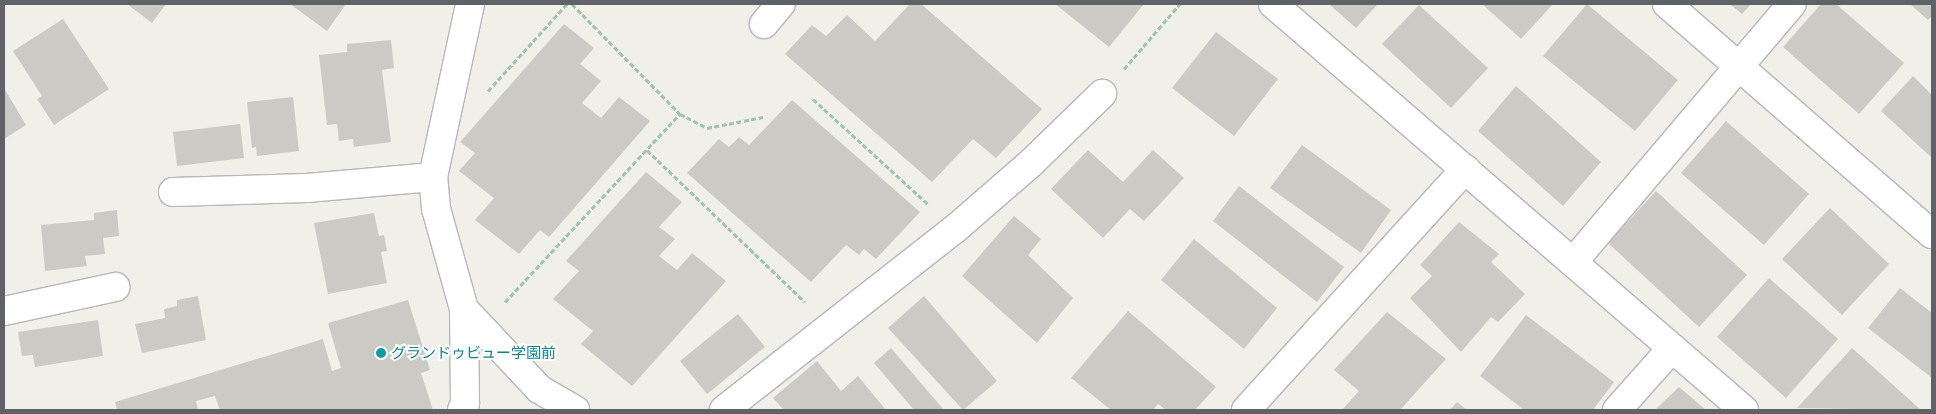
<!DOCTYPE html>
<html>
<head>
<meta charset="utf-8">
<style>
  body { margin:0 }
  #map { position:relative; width:1936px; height:414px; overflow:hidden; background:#f0efe8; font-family:Poppins,"Noto Sans JP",sans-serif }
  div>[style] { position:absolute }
  .building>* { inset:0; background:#cccac4 }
  .path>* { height:3px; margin-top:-1.5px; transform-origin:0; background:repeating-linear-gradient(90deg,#9ec4ac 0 5px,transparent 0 7.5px) }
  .roads { filter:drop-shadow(1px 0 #b5b7bb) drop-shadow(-1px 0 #b5b7bb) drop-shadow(0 1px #b5b7bb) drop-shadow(0 -1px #b5b7bb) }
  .minor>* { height:28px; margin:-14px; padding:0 14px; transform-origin:14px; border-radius:14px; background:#fff }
  .dots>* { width:14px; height:14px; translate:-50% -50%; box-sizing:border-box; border:2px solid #fff; border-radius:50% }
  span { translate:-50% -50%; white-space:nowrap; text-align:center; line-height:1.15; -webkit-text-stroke:4px #fff; paint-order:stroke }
  .culture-label { font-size:15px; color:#0d838f }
  .left { translate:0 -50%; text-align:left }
  .frame { position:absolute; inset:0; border:5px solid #5f6267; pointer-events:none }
</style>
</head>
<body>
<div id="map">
  <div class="building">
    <i style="clip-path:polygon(127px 4px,166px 4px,152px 23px)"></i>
    <i style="clip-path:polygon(290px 4px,346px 4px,327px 31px)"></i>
    <i style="clip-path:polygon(910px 4px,921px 4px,1042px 109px,996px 158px,973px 139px,932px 182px,785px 54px,812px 25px,826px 36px,847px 15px,875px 41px)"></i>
    <i style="clip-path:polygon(1055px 4px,1144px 4px,1109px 47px)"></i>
    <i style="clip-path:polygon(1329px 4px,1378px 4px,1356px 28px)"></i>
    <i style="clip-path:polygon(1482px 4px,1553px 4px,1521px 39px)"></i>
    <i style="clip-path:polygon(1587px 4px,1678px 80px,1635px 131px,1543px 56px)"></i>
    <i style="clip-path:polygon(1730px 4px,1751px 4px,1742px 14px)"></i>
    <i style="clip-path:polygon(1821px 4px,1836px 4px,1904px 63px,1859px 114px,1783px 47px)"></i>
    <i style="clip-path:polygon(1910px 4px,1932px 4px,1932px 16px,1928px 20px)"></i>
    <i style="clip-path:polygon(1419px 5px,1488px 68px,1451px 108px,1382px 44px)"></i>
    <i style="clip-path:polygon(63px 19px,109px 89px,54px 125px,37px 99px,42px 96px,13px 51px)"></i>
    <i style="clip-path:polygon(564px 24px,594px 48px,580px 64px,601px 81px,582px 103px,601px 118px,619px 97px,650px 121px,549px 237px,540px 230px,519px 254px,475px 220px,494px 198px,459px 171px,475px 153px,460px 142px)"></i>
    <i style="clip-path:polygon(1216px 32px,1278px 79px,1234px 136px,1172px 88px)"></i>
    <i style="clip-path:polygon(391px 40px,394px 68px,382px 70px,391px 142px,354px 147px,353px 139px,339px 141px,337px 124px,327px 125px,319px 55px,347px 52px,347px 44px)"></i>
    <i style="clip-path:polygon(1913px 76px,1932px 95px,1932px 158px,1881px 111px)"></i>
    <i style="clip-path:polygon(1516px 86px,1601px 162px,1563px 206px,1478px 131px)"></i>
    <i style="clip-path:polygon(4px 88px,26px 125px,4px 139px)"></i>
    <i style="clip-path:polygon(293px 97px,299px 151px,257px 156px,256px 147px,252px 148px,247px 102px)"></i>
    <i style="clip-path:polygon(792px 100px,920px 212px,876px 259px,864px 249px,859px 255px,846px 245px,811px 282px,687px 173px,719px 139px,729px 147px,739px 137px,749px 145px)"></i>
    <i style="clip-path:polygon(1726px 121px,1809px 194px,1764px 245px,1681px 173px)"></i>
    <i style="clip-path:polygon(240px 124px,244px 158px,177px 166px,173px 132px)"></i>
    <i style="clip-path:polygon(1302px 145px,1391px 210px,1361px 253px,1270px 188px)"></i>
    <i style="clip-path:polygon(1088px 150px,1123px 182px,1153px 150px,1184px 178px,1144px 221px,1130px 209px,1103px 238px,1051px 189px)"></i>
    <i style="clip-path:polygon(646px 172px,682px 202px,659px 227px,675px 239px,659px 256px,677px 270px,692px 253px,726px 281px,632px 386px,581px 344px,593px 331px,553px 299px,579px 271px,566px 261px)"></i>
    <i style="clip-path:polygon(1239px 186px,1344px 267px,1317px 302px,1213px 221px)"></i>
    <i style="clip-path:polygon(1656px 191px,1747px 275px,1699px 327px,1608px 243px)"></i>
    <i style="clip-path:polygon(1830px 208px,1889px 264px,1842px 315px,1782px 259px)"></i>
    <i style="clip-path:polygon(117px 210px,119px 236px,103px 238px,105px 254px,85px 256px,87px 266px,45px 271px,41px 225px,94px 220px,94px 213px)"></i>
    <i style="clip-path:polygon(374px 213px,379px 236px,384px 235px,387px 251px,381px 252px,387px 283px,328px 294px,314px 223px)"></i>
    <i style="clip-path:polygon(1014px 216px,1041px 239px,1028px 255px,1073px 298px,1037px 343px,962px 276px)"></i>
    <i style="clip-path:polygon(1459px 222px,1499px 254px,1491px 262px,1525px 294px,1498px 322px,1491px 317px,1461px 352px,1410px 298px,1432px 276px,1420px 265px)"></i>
    <i style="clip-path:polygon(1194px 239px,1277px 308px,1244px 349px,1161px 280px)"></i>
    <i style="clip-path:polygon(1769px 278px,1838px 339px,1786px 398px,1717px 337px)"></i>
    <i style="clip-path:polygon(1900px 288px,1932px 313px,1932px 378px,1868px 328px)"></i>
    <i style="clip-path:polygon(198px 296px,206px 340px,142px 353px,135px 324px,165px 318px,164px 309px,177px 306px,177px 300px)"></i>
    <i style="clip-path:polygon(924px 296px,997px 381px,963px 410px,888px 328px)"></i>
    <i style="clip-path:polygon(408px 300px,430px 370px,421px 373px,433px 410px,220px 410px,215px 396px,196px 401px,198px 410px,117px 410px,115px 402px,323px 339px,332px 371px,341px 368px,328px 323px)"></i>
    <i style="clip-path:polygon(1128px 311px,1216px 387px,1195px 410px,1166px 410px,1158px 404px,1153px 410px,1111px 410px,1071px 378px)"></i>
    <i style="clip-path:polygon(1387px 312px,1446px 359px,1400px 410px,1342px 410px,1359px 391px,1334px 370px)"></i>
    <i style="clip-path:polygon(738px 314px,765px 347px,707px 394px,680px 361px)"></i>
    <i style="clip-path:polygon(1526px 315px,1614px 382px,1593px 410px,1524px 410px,1480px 376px)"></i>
    <i style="clip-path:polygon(98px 320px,103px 356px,35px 367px,33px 355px,22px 356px,18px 332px)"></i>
    <i style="clip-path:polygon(891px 348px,944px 410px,914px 410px,874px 363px)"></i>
    <i style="clip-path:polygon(1852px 348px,1921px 410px,1797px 408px)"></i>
    <i style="clip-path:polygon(817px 361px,841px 391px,858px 376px,886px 410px,784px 410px,773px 398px)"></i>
    <i style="clip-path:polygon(1679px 387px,1706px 410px,1655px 410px)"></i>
    <i style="clip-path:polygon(1457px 402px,1467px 410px,1450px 410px)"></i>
  </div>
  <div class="path">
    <i style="left:572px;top:4px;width:154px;rotate:45.5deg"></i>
    <i style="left:680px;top:114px;width:30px;rotate:27deg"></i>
    <i style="left:707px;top:128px;width:57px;rotate:-11.1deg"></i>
    <i style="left:1124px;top:69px;width:86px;rotate:-49.3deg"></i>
    <i style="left:488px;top:91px;width:118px;rotate:-47.8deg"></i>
    <i style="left:813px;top:99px;width:157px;rotate:42.4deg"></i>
    <i style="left:647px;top:150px;width:219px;rotate:43.9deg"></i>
    <i style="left:505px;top:302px;width:257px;rotate:-47.1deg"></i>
  </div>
  <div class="roads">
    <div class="minor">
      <i style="left:1273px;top:4px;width:622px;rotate:40.76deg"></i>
      <i style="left:1667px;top:4px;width:351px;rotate:41deg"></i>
      <i style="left:764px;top:24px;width:26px;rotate:-50deg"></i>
      <i style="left:173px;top:192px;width:134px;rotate:-1.7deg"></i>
      <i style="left:307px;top:188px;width:126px;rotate:-5deg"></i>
      <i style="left:1573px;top:262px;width:338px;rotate:-49.7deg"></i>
      <i style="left:464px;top:309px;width:110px;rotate:46.8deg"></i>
      <i style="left:539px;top:389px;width:42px;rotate:30.3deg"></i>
      <i style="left:4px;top:311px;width:114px;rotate:-12.2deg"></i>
      <i style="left:462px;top:410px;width:8px;rotate:-67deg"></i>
      <i style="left:465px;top:403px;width:94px;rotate:-90.6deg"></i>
      <i style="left:464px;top:309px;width:104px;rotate:-105.6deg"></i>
      <i style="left:436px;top:209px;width:32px;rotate:-95deg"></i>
      <i style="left:433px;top:177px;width:177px;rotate:-77.9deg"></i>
      <i style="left:724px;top:410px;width:293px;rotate:-38.1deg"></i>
      <i style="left:955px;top:229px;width:102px;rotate:-41deg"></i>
      <i style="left:1032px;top:162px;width:98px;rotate:-44.2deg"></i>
      <i style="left:1246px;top:410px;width:326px;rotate:-47.7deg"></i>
      <i style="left:1617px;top:410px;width:83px;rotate:-48.4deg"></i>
    </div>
  </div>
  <div class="dots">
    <i style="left:381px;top:353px;background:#0f9aa8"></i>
  </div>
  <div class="culture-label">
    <span class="left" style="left:391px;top:353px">グランドゥビュー学園前</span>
  </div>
  <div class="frame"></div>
</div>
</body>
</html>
